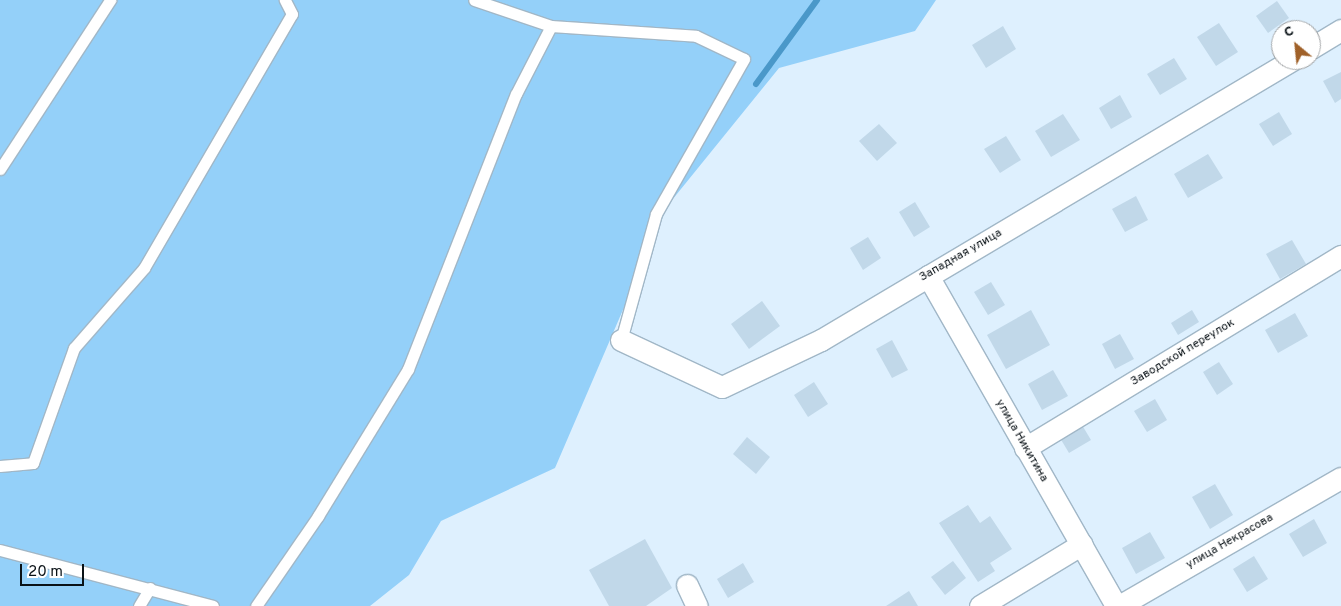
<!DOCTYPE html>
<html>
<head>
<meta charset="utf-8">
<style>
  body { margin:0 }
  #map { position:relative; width:1341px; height:606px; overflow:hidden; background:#def0fe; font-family:Overpass,sans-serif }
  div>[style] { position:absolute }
  .green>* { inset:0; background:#94d0f9 }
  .stream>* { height:6px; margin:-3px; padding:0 3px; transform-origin:3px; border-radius:3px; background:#4a98c9 }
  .building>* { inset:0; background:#c1d8e9 }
  .roads { filter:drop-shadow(1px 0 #a1b7c7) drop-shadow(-1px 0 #a1b7c7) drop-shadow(0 1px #a1b7c7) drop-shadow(0 -1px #a1b7c7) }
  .service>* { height:11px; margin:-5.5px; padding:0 5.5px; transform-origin:5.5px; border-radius:5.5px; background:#fff }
  .minor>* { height:21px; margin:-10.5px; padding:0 10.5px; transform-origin:10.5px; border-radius:10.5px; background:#fff }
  span { translate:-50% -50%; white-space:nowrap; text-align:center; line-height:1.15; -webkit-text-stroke:4px #fff; paint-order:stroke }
  .street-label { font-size:12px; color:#0a1217 }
  .north { position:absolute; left:1271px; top:20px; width:50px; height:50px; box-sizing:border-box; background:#fff; border:1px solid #9da0a2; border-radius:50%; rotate:332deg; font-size:14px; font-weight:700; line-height:20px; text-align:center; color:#0a1217 }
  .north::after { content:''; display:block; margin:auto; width:18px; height:22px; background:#a06129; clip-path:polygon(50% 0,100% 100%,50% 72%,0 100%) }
  .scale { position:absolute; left:20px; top:564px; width:64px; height:22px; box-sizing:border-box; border:2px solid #0a1217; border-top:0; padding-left:6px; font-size:15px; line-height:18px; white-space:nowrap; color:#0a1217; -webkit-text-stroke:4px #fff; paint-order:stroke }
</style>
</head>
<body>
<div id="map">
  <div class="green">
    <i style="clip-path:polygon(0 0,936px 0,915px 31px,779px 68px,668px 205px,555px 468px,441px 521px,409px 575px,370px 606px,0 606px)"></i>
  </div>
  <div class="stream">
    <i style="left:756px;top:84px;width:104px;rotate:-54deg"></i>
  </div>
  <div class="building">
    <i style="clip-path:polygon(1277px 1px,1289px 18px,1268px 33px,1256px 16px)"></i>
    <i style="clip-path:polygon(1219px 23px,1238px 52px,1216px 66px,1197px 37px)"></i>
    <i style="clip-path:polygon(1003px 26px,1016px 49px,986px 68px,972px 45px)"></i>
    <i style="clip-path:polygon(1174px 58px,1187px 79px,1160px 95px,1147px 74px)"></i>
    <i style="clip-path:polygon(1341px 72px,1341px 99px,1335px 103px,1323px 81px)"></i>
    <i style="clip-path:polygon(1120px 95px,1132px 117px,1111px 129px,1099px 108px)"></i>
    <i style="clip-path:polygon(1279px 112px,1292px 134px,1273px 146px,1259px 124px)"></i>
    <i style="clip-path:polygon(1063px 114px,1080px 140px,1051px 157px,1035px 131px)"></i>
    <i style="clip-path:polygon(879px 124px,897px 143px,877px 161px,859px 141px)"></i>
    <i style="clip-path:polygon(1006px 136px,1021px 160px,1000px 173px,984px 149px)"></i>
    <i style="clip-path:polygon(1208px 154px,1223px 178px,1188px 198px,1174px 174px)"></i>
    <i style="clip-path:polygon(1136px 196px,1148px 220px,1125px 232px,1112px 209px)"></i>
    <i style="clip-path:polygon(915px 202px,930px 227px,914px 237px,899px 212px)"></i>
    <i style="clip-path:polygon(868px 237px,881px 258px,863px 270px,850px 248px)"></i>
    <i style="clip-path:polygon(1292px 240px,1306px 264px,1280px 279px,1266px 254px)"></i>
    <i style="clip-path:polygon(991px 282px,1005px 305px,988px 315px,974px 292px)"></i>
    <i style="clip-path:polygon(762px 301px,780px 326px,749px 349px,731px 324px)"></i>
    <i style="clip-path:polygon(1031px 310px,1050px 345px,1006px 369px,987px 335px)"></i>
    <i style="clip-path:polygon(1192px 310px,1199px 322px,1178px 335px,1171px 323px)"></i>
    <i style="clip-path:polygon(1295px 313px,1308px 336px,1278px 353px,1265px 330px)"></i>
    <i style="clip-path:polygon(1120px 334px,1134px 359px,1115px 369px,1102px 344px)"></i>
    <i style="clip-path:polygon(892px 340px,908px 370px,892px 378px,876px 349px)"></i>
    <i style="clip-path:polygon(1219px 362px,1233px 384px,1217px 395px,1203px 372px)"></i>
    <i style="clip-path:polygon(1053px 370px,1068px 396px,1042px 410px,1028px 384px)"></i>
    <i style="clip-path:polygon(814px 382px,828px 404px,808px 417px,794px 395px)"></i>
    <i style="clip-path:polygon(1155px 399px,1167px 420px,1147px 432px,1134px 411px)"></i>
    <i style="clip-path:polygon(1079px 420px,1091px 440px,1069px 453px,1057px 433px)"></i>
    <i style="clip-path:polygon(747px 437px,770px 457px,756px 474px,733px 454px)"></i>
    <i style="clip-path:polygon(1215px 484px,1233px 515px,1210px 529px,1192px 497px)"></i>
    <i style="clip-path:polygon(968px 505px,980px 523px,990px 516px,1012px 549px,990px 563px,995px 571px,978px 582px,939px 523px)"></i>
    <i style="clip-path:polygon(1314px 519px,1327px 543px,1303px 557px,1289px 534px)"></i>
    <i style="clip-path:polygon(1150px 532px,1165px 558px,1136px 574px,1122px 548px)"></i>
    <i style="clip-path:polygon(645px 539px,672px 588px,646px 606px,609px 606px,589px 570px)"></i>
    <i style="clip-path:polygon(1254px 556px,1268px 579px,1247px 592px,1233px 569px)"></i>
    <i style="clip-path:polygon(953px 561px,966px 578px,945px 595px,931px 577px)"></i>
    <i style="clip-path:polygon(743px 563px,754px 582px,728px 598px,717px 579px)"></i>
    <i style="clip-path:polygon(909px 591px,918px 606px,886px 606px)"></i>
  </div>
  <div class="roads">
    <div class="service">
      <i style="left:551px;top:26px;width:145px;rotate:3.9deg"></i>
      <i style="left:696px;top:36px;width:53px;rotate:25.6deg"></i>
      <i style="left:744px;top:59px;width:178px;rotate:119.6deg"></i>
      <i style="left:656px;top:214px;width:131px;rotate:105.5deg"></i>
      <i style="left:0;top:169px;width:202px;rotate:-56.9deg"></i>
      <i style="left:0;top:466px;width:33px;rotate:-5deg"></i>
      <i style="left:33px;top:463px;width:122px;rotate:-70.4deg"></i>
      <i style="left:74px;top:348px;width:106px;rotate:-48.8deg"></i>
      <i style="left:144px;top:268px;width:294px;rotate:-59.8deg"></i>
      <i style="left:292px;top:14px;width:16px;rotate:-117deg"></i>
      <i style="left:0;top:550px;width:220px;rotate:14.7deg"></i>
      <i style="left:139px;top:606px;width:21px;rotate:-59deg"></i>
      <i style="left:256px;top:606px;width:109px;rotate:-55.4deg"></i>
      <i style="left:318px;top:516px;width:172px;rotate:-58.5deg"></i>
      <i style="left:408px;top:369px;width:295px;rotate:-68.6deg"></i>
      <i style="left:516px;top:94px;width:76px;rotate:-62.8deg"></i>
      <i style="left:551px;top:26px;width:81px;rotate:-161.3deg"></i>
    </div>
    <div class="minor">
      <i style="left:1311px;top:48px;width:35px;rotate:-31deg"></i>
      <i style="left:928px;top:276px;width:380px;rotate:60.3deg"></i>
      <i style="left:621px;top:340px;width:111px;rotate:25deg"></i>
      <i style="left:722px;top:387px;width:110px;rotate:-25.4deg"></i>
      <i style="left:821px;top:340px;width:548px;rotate:-30.73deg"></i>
      <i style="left:1025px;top:448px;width:370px;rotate:-31.3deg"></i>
      <i style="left:687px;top:585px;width:23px;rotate:65deg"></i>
      <i style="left:980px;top:606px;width:119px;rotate:-31.3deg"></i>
      <i style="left:1119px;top:606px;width:256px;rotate:-30deg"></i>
    </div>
  </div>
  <div class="street-label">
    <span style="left:961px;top:256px;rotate:-30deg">Западная улица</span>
    <span style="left:1183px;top:353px;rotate:-31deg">Заводской переулок</span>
    <span style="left:1021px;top:441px;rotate:60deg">улица Никитина</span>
    <span style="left:1230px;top:542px;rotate:-30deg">улица Некрасова</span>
  </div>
  <div class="north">С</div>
  <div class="scale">20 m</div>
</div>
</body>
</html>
